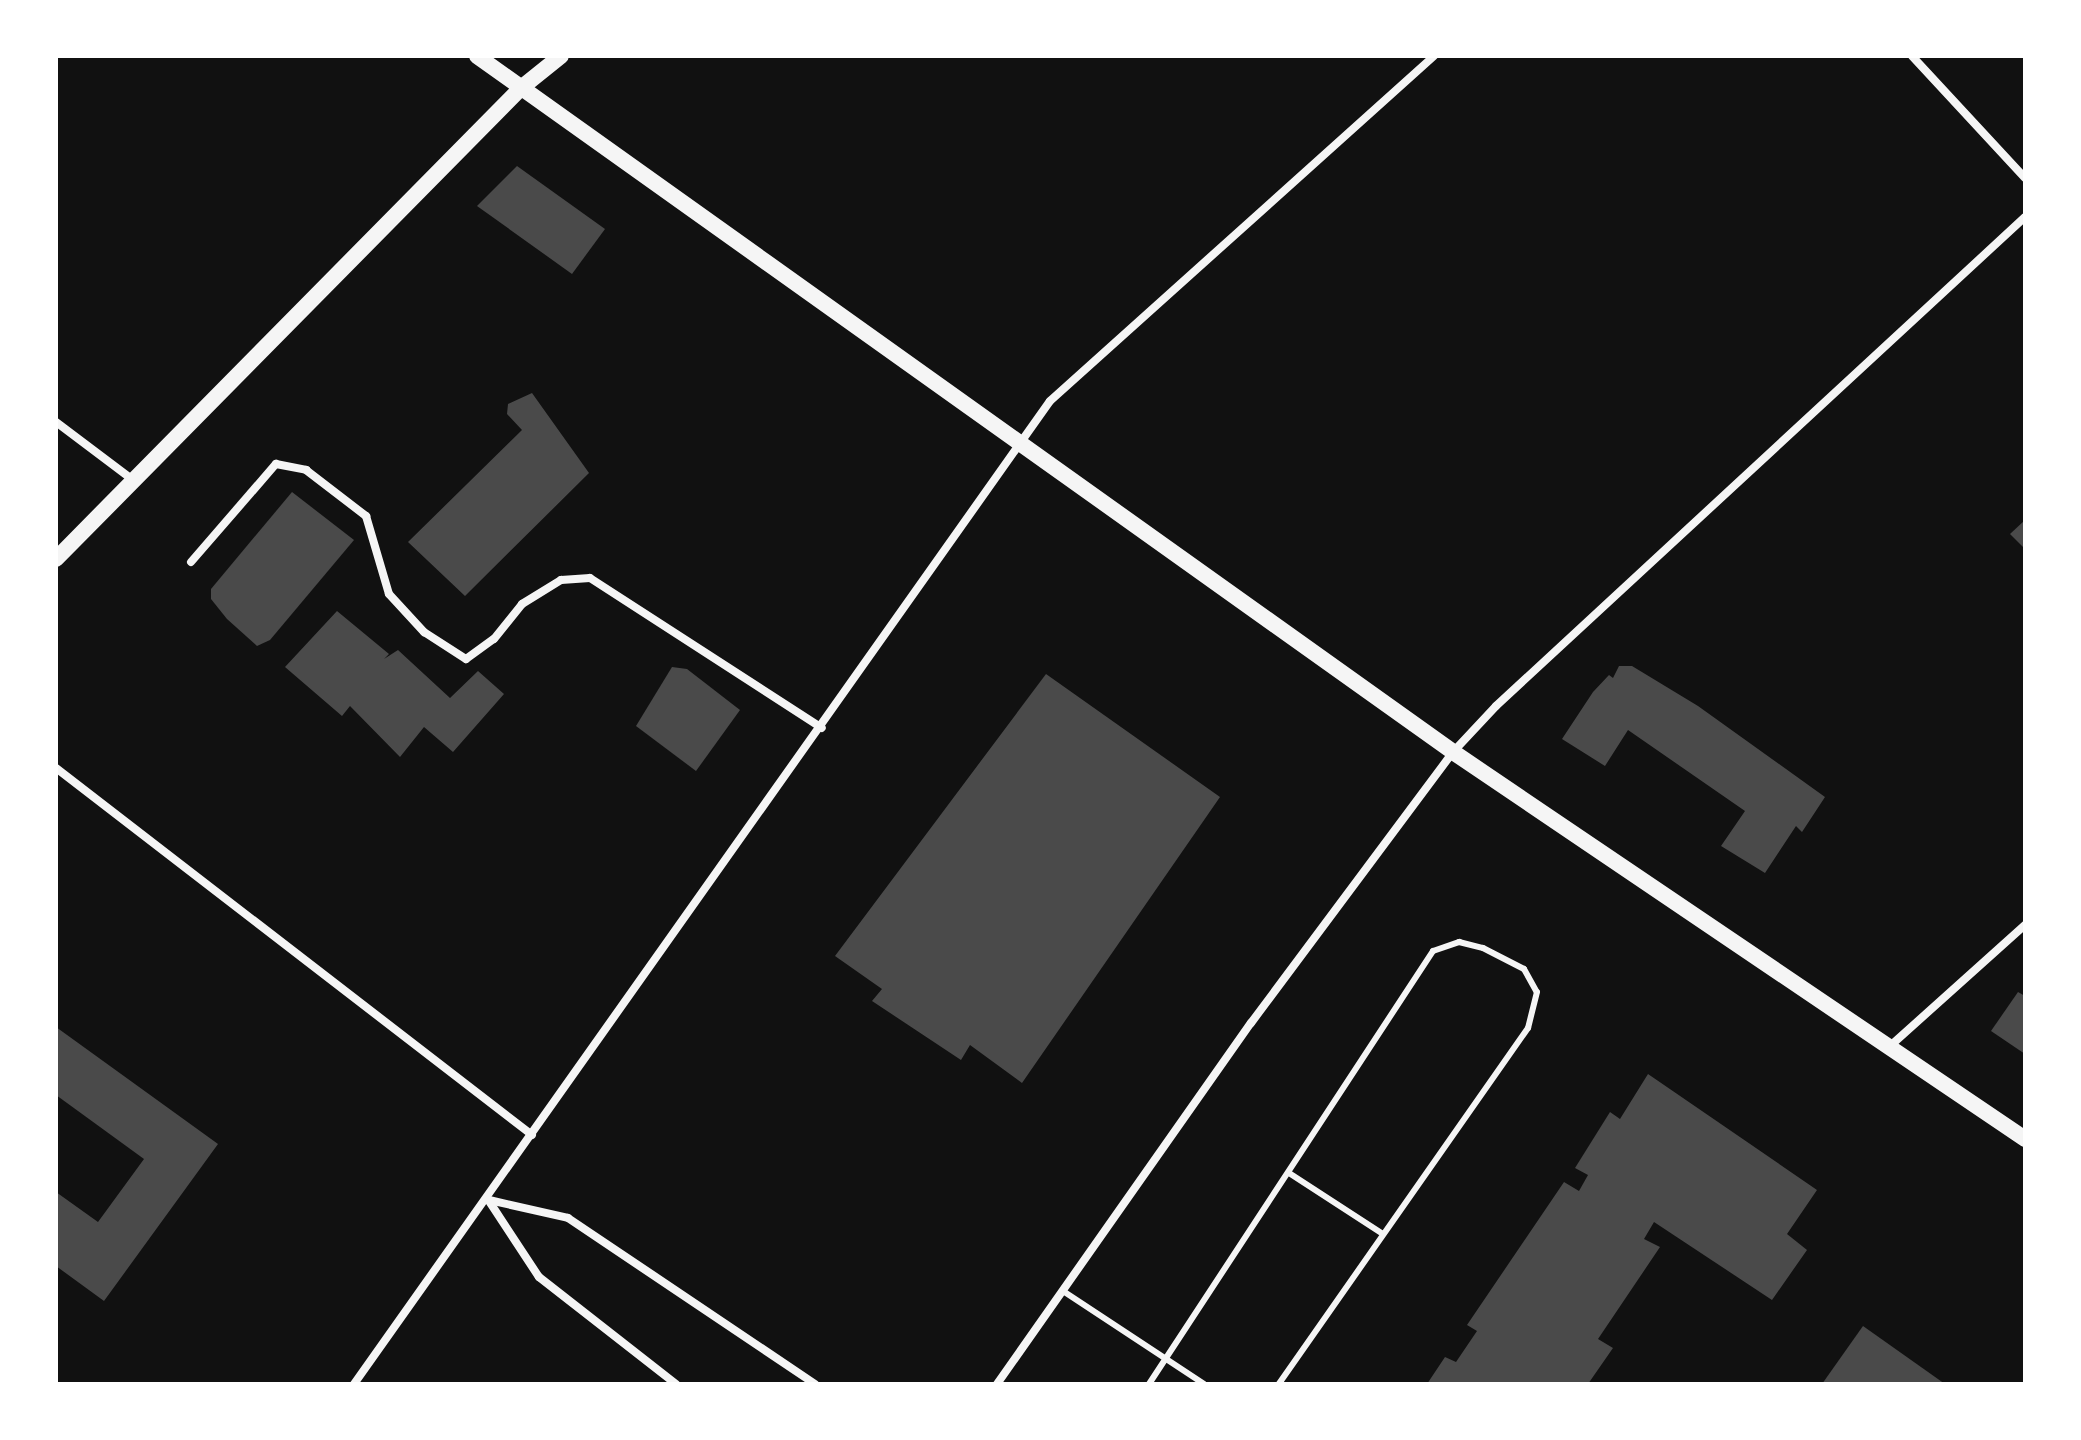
<!DOCTYPE html>
<html>
<head>
<meta charset="utf-8">
<style>
  body { margin:0 }
  #map { position:relative; width:2081px; height:1440px; overflow:hidden; background:#111; font-family:Montserrat,sans-serif }
  div>[style] { position:absolute }
  .building>* { inset:0; background:#4a4a4a }
  .service>* { height:6px; margin:-3px; padding:0 3px; transform-origin:3px; border-radius:3px; background:#f5f5f5 }
  .minor>* { height:8px; margin:-4px; padding:0 4px; transform-origin:4px; border-radius:4px; background:#f5f5f5 }
  .secondary>* { height:16px; margin:-8px; padding:0 8px; transform-origin:8px; border-radius:8px; background:#f5f5f5 }
  span { translate:-50% -50%; white-space:nowrap; text-align:center; line-height:1.15; -webkit-text-stroke:7px #fff; paint-order:stroke }
  .frame { position:absolute; inset:0; border:58px solid #fff; pointer-events:none }
</style>
</head>
<body>
<div id="map">
  <div class="building">
    <i style="clip-path:polygon(517px 166px,605px 229px,572px 274px,477px 206px)"></i>
    <i style="clip-path:polygon(532px 393px,589px 473px,465px 596px,408px 542px,522px 430px,507px 414px,508px 404px)"></i>
    <i style="clip-path:polygon(292px 492px,354px 540px,270px 640px,257px 646px,227px 619px,211px 599px,211px 589px)"></i>
    <i style="clip-path:polygon(2025px 520px,2025px 549px,2010px 534px)"></i>
    <i style="clip-path:polygon(337px 611px,389px 654px,384px 659px,398px 650px,450px 698px,478px 671px,504px 694px,453px 752px,424px 727px,400px 757px,350px 706px,342px 716px,285px 667px)"></i>
    <i style="clip-path:polygon(1619px 666px,1632px 666px,1698px 706px,1825px 797px,1802px 832px,1796px 826px,1765px 873px,1721px 846px,1745px 811px,1628px 730px,1605px 766px,1562px 739px,1593px 692px,1609px 675px,1613px 678px)"></i>
    <i style="clip-path:polygon(672px 667px,687px 669px,740px 710px,696px 771px,636px 726px)"></i>
    <i style="clip-path:polygon(1046px 674px,1220px 797px,1022px 1083px,970px 1045px,961px 1060px,872px 1001px,882px 989px,835px 956px)"></i>
    <i style="clip-path:polygon(2018px 992px,2025px 996px,2025px 1054px,1991px 1031px)"></i>
    <i style="clip-path:polygon(56px 1027px,218px 1144px,104px 1301px,56px 1266px,56px 1192px,98px 1222px,144px 1159px,56px 1095px)"></i>
    <i style="clip-path:polygon(1648px 1074px,1817px 1190px,1787px 1234px,1807px 1250px,1772px 1300px,1654px 1222px,1644px 1239px,1660px 1247px,1598px 1339px,1613px 1348px,1588px 1384px,1427px 1384px,1445px 1357px,1456px 1362px,1477px 1331px,1467px 1325px,1564px 1182px,1579px 1191px,1588px 1175px,1575px 1168px,1610px 1112px,1620px 1119px)"></i>
    <i style="clip-path:polygon(1863px 1326px,1945px 1384px,1822px 1384px)"></i>
  </div>
  <div class="service">
    <i style="left:1289px;top:1173px;width:112px;rotate:33deg"></i>
    <i style="left:1063px;top:1291px;width:169px;rotate:33.4deg"></i>
    <i style="left:1149px;top:1384px;width:518px;rotate:-56.74deg"></i>
    <i style="left:1433px;top:951px;width:28px;rotate:-19deg"></i>
    <i style="left:1459px;top:942px;width:25px;rotate:14deg"></i>
    <i style="left:1483px;top:948px;width:46px;rotate:27.1deg"></i>
    <i style="left:1524px;top:969px;width:26px;rotate:61deg"></i>
    <i style="left:1537px;top:992px;width:37px;rotate:104deg"></i>
    <i style="left:1528px;top:1028px;width:434px;rotate:125deg"></i>
  </div>
  <div class="minor">
    <i style="left:1912px;top:56px;width:166px;rotate:47.2deg"></i>
    <i style="left:56px;top:422px;width:96px;rotate:37deg"></i>
    <i style="left:191px;top:562px;width:130px;rotate:-49.1deg"></i>
    <i style="left:276px;top:464px;width:31px;rotate:11deg"></i>
    <i style="left:306px;top:470px;width:76px;rotate:37.5deg"></i>
    <i style="left:366px;top:516px;width:81px;rotate:73.6deg"></i>
    <i style="left:389px;top:594px;width:52px;rotate:47.4deg"></i>
    <i style="left:424px;top:632px;width:50px;rotate:32.7deg"></i>
    <i style="left:466px;top:659px;width:34px;rotate:-36deg"></i>
    <i style="left:494px;top:639px;width:45px;rotate:-51.3deg"></i>
    <i style="left:522px;top:604px;width:46px;rotate:-31.6deg"></i>
    <i style="left:561px;top:580px;width:29px;rotate:-4deg"></i>
    <i style="left:590px;top:578px;width:276px;rotate:32.9deg"></i>
    <i style="left:56px;top:768px;width:601px;rotate:37.63deg"></i>
    <i style="left:1889px;top:1047px;width:183px;rotate:-41.9deg"></i>
    <i style="left:489px;top:1200px;width:81px;rotate:12.8deg"></i>
    <i style="left:568px;top:1218px;width:298px;rotate:33.9deg"></i>
    <i style="left:489px;top:1201px;width:91px;rotate:56.7deg"></i>
    <i style="left:539px;top:1277px;width:174px;rotate:38deg"></i>
    <i style="left:354px;top:1384px;width:1204px;rotate:-54.7deg"></i>
    <i style="left:1050px;top:401px;width:516px;rotate:-41.94deg"></i>
    <i style="left:997px;top:1384px;width:441px;rotate:-54.9deg"></i>
    <i style="left:1251px;top:1023px;width:338px;rotate:-53.3deg"></i>
    <i style="left:1453px;top:752px;width:63px;rotate:-46.9deg"></i>
    <i style="left:1496px;top:706px;width:720px;rotate:-42.75deg"></i>
  </div>
  <div class="secondary">
    <i style="left:477px;top:56px;width:1199px;rotate:35.49deg"></i>
    <i style="left:1453px;top:752px;width:691px;rotate:34.08deg"></i>
    <i style="left:56px;top:559px;width:662px;rotate:-45.37deg"></i>
    <i style="left:521px;top:88px;width:51px;rotate:-38.7deg"></i>
  </div>
  <div class="frame"></div>
</div>
</body>
</html>
